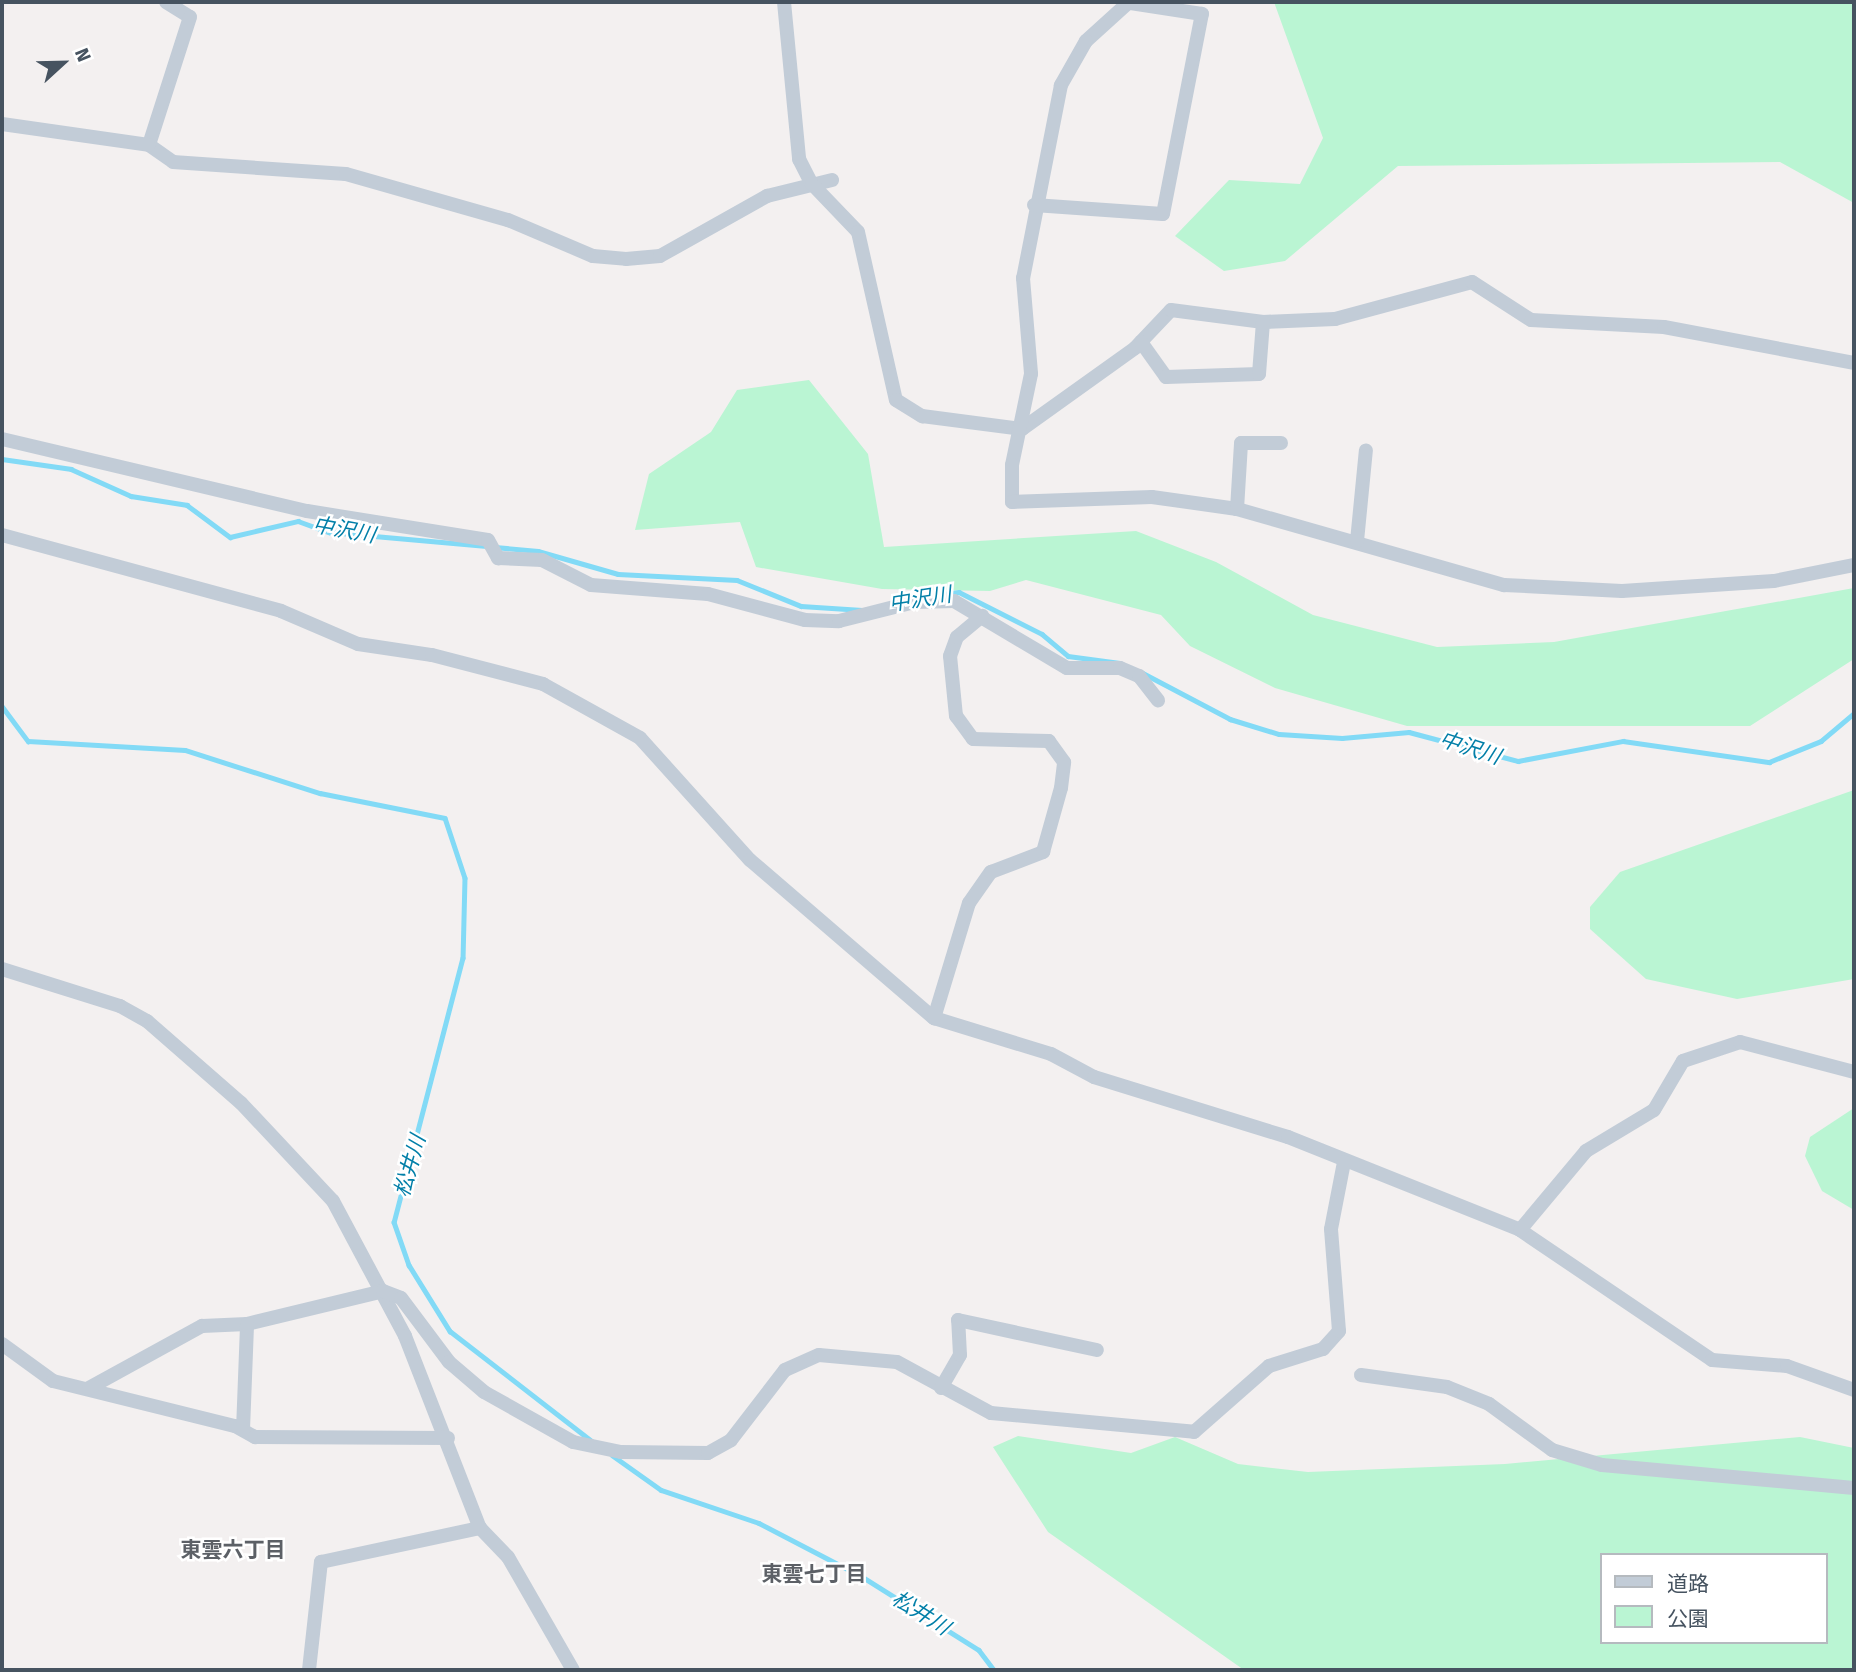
<!DOCTYPE html>
<html>
<head>
<meta charset="utf-8">
<style>
  body { margin:0 }
  #map { position:relative; width:1856px; height:1672px; overflow:hidden; background:#f3f0f0; font-family:"Fira Sans","Noto Sans JP",sans-serif }
  div>[style] { position:absolute }
  .green>* { inset:0; background:#baf5d3 }
  .stream>* { height:4.5px; margin:-2.25px; padding:0 2.25px; transform-origin:2.25px; border-radius:2.25px; background:#82daf6 }
  .street>* { height:14px; margin:-7px; padding:0 7px; transform-origin:7px; border-radius:7px; background:#c2ccd7 }
  span { translate:-50% -50%; white-space:nowrap; text-align:center; line-height:1.15; -webkit-text-stroke:5px #fff; paint-order:stroke }
  .water-label { font-size:21px; color:#027fa8; font-style:italic }
  .neighbourhood-label { font-size:21px; color:#5c6066; font-weight:700 }
  .frame { position:absolute; inset:0; border:4px solid #465360; pointer-events:none }
  .legend { position:absolute; left:1600px; top:1553px; width:228px; height:91px; box-sizing:border-box; background:#fff; border:2px solid #b5babf; margin:0; padding:9px 12px; list-style:none; font-size:21px; color:#465360 }
  .legend li { display:flex; align-items:center; gap:14px; height:35px }
  .legend b { width:35px; border:2px solid #b5babf }
  .north { position:absolute; left:28px; top:28px; width:70px; height:70px; -webkit-text-stroke:5px #fff; paint-order:stroke; rotate:68deg; font-size:19px; font-weight:700; line-height:28px; text-align:center; color:#465360 }
  .north::after { content:''; display:block; margin:auto; width:24px; height:32px; background:#465360; clip-path:polygon(50% 0,100% 100%,50% 72%,0 100%) }
</style>
</head>
<body>
<div id="map">
  <div class="green">
    <i style="clip-path:polygon(1274px 2px,1854px 2px,1854px 203px,1780px 162px,1398px 166px,1285px 261px,1224px 271px,1175px 236px,1229px 180px,1300px 184px,1323px 138px)"></i>
    <i style="clip-path:polygon(809px 380px,868px 454px,884px 547px,1136px 531px,1216px 562px,1313px 615px,1437px 647px,1554px 642px,1854px 588px,1854px 659px,1750px 726px,1407px 726px,1275px 688px,1190px 646px,1161px 615px,1026px 580px,990px 591px,882px 589px,756px 567px,740px 522px,635px 530px,649px 474px,711px 432px,737px 390px)"></i>
    <i style="clip-path:polygon(1854px 790px,1854px 979px,1737px 999px,1646px 979px,1590px 929px,1590px 907px,1620px 872px)"></i>
    <i style="clip-path:polygon(1854px 1108px,1854px 1210px,1822px 1191px,1805px 1156px,1810px 1137px)"></i>
    <i style="clip-path:polygon(evenodd,1018px 1436px,1131px 1453px,1175px 1437px,1238px 1464px,1308px 1472px,1505px 1464px,1800px 1437px,1854px 1448px,1854px 1670px,1244px 1670px,1048px 1532px,993px 1447px,1018px 1436px,1602px 1555px,1826px 1555px,1826px 1642px,1602px 1642px,1602px 1555px)"></i>
  </div>
  <div class="stream">
    <i style="left:2px;top:459px;width:70px;rotate:8.2deg"></i>
    <i style="left:71px;top:469px;width:66px;rotate:24.2deg"></i>
    <i style="left:131px;top:496px;width:57px;rotate:9.1deg"></i>
    <i style="left:187px;top:505px;width:54px;rotate:36.7deg"></i>
    <i style="left:230px;top:537px;width:70px;rotate:-13.2deg"></i>
    <i style="left:298px;top:521px;width:33px;rotate:20deg"></i>
    <i style="left:329px;top:532px;width:158px;rotate:5.1deg"></i>
    <i style="left:495px;top:547px;width:43px;rotate:5.3deg"></i>
    <i style="left:538px;top:551px;width:83px;rotate:16deg"></i>
    <i style="left:618px;top:574px;width:119px;rotate:2.9deg"></i>
    <i style="left:737px;top:580px;width:69px;rotate:22.1deg"></i>
    <i style="left:801px;top:606px;width:61px;rotate:3.8deg"></i>
    <i style="left:935px;top:595px;width:24px;rotate:-7deg"></i>
    <i style="left:959px;top:592px;width:93px;rotate:26.8deg"></i>
    <i style="left:1042px;top:634px;width:34px;rotate:40deg"></i>
    <i style="left:1068px;top:656px;width:52px;rotate:7.7deg"></i>
    <i style="left:1141px;top:672px;width:101px;rotate:27.8deg"></i>
    <i style="left:1230px;top:719px;width:51px;rotate:17deg"></i>
    <i style="left:1279px;top:734px;width:63px;rotate:3.6deg"></i>
    <i style="left:1342px;top:738px;width:67px;rotate:-5.1deg"></i>
    <i style="left:1409px;top:732px;width:113px;rotate:14.9deg"></i>
    <i style="left:1518px;top:761px;width:107px;rotate:-10.8deg"></i>
    <i style="left:1623px;top:741px;width:148px;rotate:8.2deg"></i>
    <i style="left:1769px;top:762px;width:56px;rotate:-22deg"></i>
    <i style="left:1821px;top:741px;width:43px;rotate:-40.3deg"></i>
    <i style="left:2px;top:706px;width:44px;rotate:53.4deg"></i>
    <i style="left:28px;top:741px;width:157px;rotate:3.3deg"></i>
    <i style="left:185px;top:750px;width:142px;rotate:17.7deg"></i>
    <i style="left:320px;top:793px;width:127px;rotate:11.3deg"></i>
    <i style="left:445px;top:818px;width:63px;rotate:71.6deg"></i>
    <i style="left:465px;top:878px;width:80px;rotate:91.4deg"></i>
    <i style="left:463px;top:958px;width:273px;rotate:104.6deg"></i>
    <i style="left:394px;top:1222px;width:46px;rotate:70.8deg"></i>
    <i style="left:409px;top:1265px;width:78px;rotate:58.2deg"></i>
    <i style="left:450px;top:1331px;width:181px;rotate:37.8deg"></i>
    <i style="left:612px;top:1455px;width:60px;rotate:35.5deg"></i>
    <i style="left:661px;top:1490px;width:103px;rotate:18.6deg"></i>
    <i style="left:759px;top:1523px;width:115px;rotate:27.5deg"></i>
    <i style="left:861px;top:1576px;width:139px;rotate:32.1deg"></i>
    <i style="left:979px;top:1650px;width:25px;rotate:53deg"></i>
  </div>
  <div class="street">
    <i style="left:166px;top:2px;width:28px;rotate:32deg"></i>
    <i style="left:190px;top:17px;width:134px;rotate:107.8deg"></i>
    <i style="left:149px;top:145px;width:29px;rotate:35deg"></i>
    <i style="left:173px;top:162px;width:173px;rotate:4deg"></i>
    <i style="left:346px;top:174px;width:168px;rotate:15.9deg"></i>
    <i style="left:508px;top:220px;width:92px;rotate:23deg"></i>
    <i style="left:593px;top:256px;width:33px;rotate:5deg"></i>
    <i style="left:626px;top:259px;width:34px;rotate:-5deg"></i>
    <i style="left:660px;top:256px;width:123px;rotate:-29.3deg"></i>
    <i style="left:767px;top:196px;width:67px;rotate:-13.8deg"></i>
    <i style="left:784px;top:2px;width:158px;rotate:84.5deg"></i>
    <i style="left:799px;top:159px;width:28px;rotate:63deg"></i>
    <i style="left:812px;top:184px;width:66px;rotate:46.2deg"></i>
    <i style="left:858px;top:232px;width:172px;rotate:77.3deg"></i>
    <i style="left:896px;top:400px;width:31px;rotate:32deg"></i>
    <i style="left:922px;top:416px;width:101px;rotate:7.4deg"></i>
    <i style="left:1022px;top:429px;width:139px;rotate:-35.6deg"></i>
    <i style="left:1135px;top:348px;width:52px;rotate:-46.5deg"></i>
    <i style="left:1171px;top:310px;width:93px;rotate:7.4deg"></i>
    <i style="left:1263px;top:322px;width:72px;rotate:-2.4deg"></i>
    <i style="left:1335px;top:319px;width:142px;rotate:-15.1deg"></i>
    <i style="left:1472px;top:282px;width:70px;rotate:32.8deg"></i>
    <i style="left:1531px;top:320px;width:133px;rotate:3deg"></i>
    <i style="left:1664px;top:327px;width:193px;rotate:10.7deg"></i>
    <i style="left:1129px;top:2px;width:58px;rotate:137.8deg"></i>
    <i style="left:1086px;top:41px;width:51px;rotate:119.6deg"></i>
    <i style="left:1061px;top:85px;width:197px;rotate:101.1deg"></i>
    <i style="left:1023px;top:278px;width:96px;rotate:85.2deg"></i>
    <i style="left:1031px;top:374px;width:93px;rotate:101.8deg"></i>
    <i style="left:1012px;top:465px;width:37px;rotate:90deg"></i>
    <i style="left:1012px;top:502px;width:140px;rotate:-2deg"></i>
    <i style="left:1152px;top:497px;width:86px;rotate:8deg"></i>
    <i style="left:1237px;top:509px;width:278px;rotate:15.9deg"></i>
    <i style="left:1504px;top:585px;width:118px;rotate:2.9deg"></i>
    <i style="left:1622px;top:591px;width:152px;rotate:-3.8deg"></i>
    <i style="left:1774px;top:581px;width:82px;rotate:-11.3deg"></i>
    <i style="left:2px;top:124px;width:148px;rotate:8.1deg"></i>
    <i style="left:1034px;top:205px;width:129px;rotate:4deg"></i>
    <i style="left:1163px;top:214px;width:204px;rotate:-79deg"></i>
    <i style="left:1202px;top:14px;width:74px;rotate:-171.4deg"></i>
    <i style="left:1141px;top:342px;width:43px;rotate:54.5deg"></i>
    <i style="left:1166px;top:377px;width:93px;rotate:-1.8deg"></i>
    <i style="left:1259px;top:374px;width:52px;rotate:-85.6deg"></i>
    <i style="left:2px;top:439px;width:313px;rotate:13.3deg"></i>
    <i style="left:307px;top:511px;width:183px;rotate:9.1deg"></i>
    <i style="left:488px;top:540px;width:21px;rotate:61deg"></i>
    <i style="left:498px;top:558px;width:44px;rotate:2.6deg"></i>
    <i style="left:542px;top:560px;width:55px;rotate:27deg"></i>
    <i style="left:591px;top:585px;width:117px;rotate:4.4deg"></i>
    <i style="left:708px;top:594px;width:100px;rotate:15deg"></i>
    <i style="left:805px;top:620px;width:34px;rotate:2deg"></i>
    <i style="left:839px;top:621px;width:77px;rotate:-14.2deg"></i>
    <i style="left:914px;top:602px;width:40px;rotate:-1.4deg"></i>
    <i style="left:954px;top:601px;width:131px;rotate:30.7deg"></i>
    <i style="left:1067px;top:668px;width:53px"></i>
    <i style="left:1120px;top:668px;width:21px;rotate:23deg"></i>
    <i style="left:1139px;top:676px;width:31px;rotate:52deg"></i>
    <i style="left:1237px;top:509px;width:66px;rotate:-86.5deg"></i>
    <i style="left:1241px;top:443px;width:40px"></i>
    <i style="left:2px;top:535px;width:289px;rotate:15.2deg"></i>
    <i style="left:281px;top:611px;width:84px;rotate:23.2deg"></i>
    <i style="left:358px;top:644px;width:75px;rotate:8.5deg"></i>
    <i style="left:432px;top:655px;width:115px;rotate:14.6deg"></i>
    <i style="left:543px;top:684px;width:111px;rotate:29.1deg"></i>
    <i style="left:640px;top:738px;width:164px;rotate:48deg"></i>
    <i style="left:750px;top:860px;width:243px;rotate:40.7deg"></i>
    <i style="left:934px;top:1018px;width:122px;rotate:17.1deg"></i>
    <i style="left:1051px;top:1054px;width:49px;rotate:28.1deg"></i>
    <i style="left:1094px;top:1077px;width:203px;rotate:17.2deg"></i>
    <i style="left:1288px;top:1137px;width:250px;rotate:21.8deg"></i>
    <i style="left:1520px;top:1230px;width:232px;rotate:34.1deg"></i>
    <i style="left:1712px;top:1360px;width:75px;rotate:4.6deg"></i>
    <i style="left:1787px;top:1366px;width:71px;rotate:19.7deg"></i>
    <i style="left:1357px;top:541px;width:91px;rotate:-84.4deg"></i>
    <i style="left:2px;top:969px;width:124px;rotate:17.4deg"></i>
    <i style="left:120px;top:1006px;width:31px;rotate:29deg"></i>
    <i style="left:147px;top:1021px;width:125px;rotate:41.1deg"></i>
    <i style="left:241px;top:1103px;width:134px;rotate:46.8deg"></i>
    <i style="left:333px;top:1201px;width:153px;rotate:61.9deg"></i>
    <i style="left:405px;top:1336px;width:206px;rotate:68.7deg"></i>
    <i style="left:480px;top:1528px;width:40px;rotate:46deg"></i>
    <i style="left:508px;top:1557px;width:130px;rotate:60.1deg"></i>
    <i style="left:934px;top:1018px;width:120px;rotate:-73.1deg"></i>
    <i style="left:969px;top:903px;width:38px;rotate:-55deg"></i>
    <i style="left:991px;top:872px;width:56px;rotate:-21deg"></i>
    <i style="left:1043px;top:852px;width:66px;rotate:-74.3deg"></i>
    <i style="left:1061px;top:788px;width:26px;rotate:-83deg"></i>
    <i style="left:1064px;top:762px;width:26px;rotate:-126deg"></i>
    <i style="left:1049px;top:741px;width:76px;rotate:-178.5deg"></i>
    <i style="left:973px;top:739px;width:29px;rotate:-126deg"></i>
    <i style="left:956px;top:716px;width:60px;rotate:-95.7deg"></i>
    <i style="left:950px;top:656px;width:20px;rotate:-70deg"></i>
    <i style="left:957px;top:637px;width:33px;rotate:-40deg"></i>
    <i style="left:1520px;top:1230px;width:103px;rotate:-50.1deg"></i>
    <i style="left:1586px;top:1151px;width:79px;rotate:-31.1deg"></i>
    <i style="left:1654px;top:1110px;width:57px;rotate:-59.4deg"></i>
    <i style="left:1683px;top:1061px;width:60px;rotate:-18.4deg"></i>
    <i style="left:1740px;top:1042px;width:118px;rotate:14.7deg"></i>
    <i style="left:2px;top:1344px;width:63px;rotate:36deg"></i>
    <i style="left:53px;top:1381px;width:187px;rotate:13.9deg"></i>
    <i style="left:235px;top:1426px;width:23px;rotate:29deg"></i>
    <i style="left:255px;top:1437px;width:193px;rotate:0.3deg"></i>
    <i style="left:1361px;top:1375px;width:87px;rotate:7.9deg"></i>
    <i style="left:1447px;top:1387px;width:45px;rotate:22deg"></i>
    <i style="left:1489px;top:1404px;width:78px;rotate:36.1deg"></i>
    <i style="left:1552px;top:1450px;width:52px;rotate:16.7deg"></i>
    <i style="left:1602px;top:1465px;width:253px;rotate:5.2deg"></i>
    <i style="left:89px;top:1388px;width:129px;rotate:-28.8deg"></i>
    <i style="left:202px;top:1326px;width:45px;rotate:-2.5deg"></i>
    <i style="left:247px;top:1324px;width:140px;rotate:-13.6deg"></i>
    <i style="left:383px;top:1291px;width:19px;rotate:21deg"></i>
    <i style="left:401px;top:1298px;width:80px;rotate:53.1deg"></i>
    <i style="left:449px;top:1362px;width:46px;rotate:40.6deg"></i>
    <i style="left:484px;top:1392px;width:102px;rotate:29.3deg"></i>
    <i style="left:573px;top:1442px;width:49px;rotate:11.8deg"></i>
    <i style="left:621px;top:1452px;width:87px;rotate:0.7deg"></i>
    <i style="left:708px;top:1453px;width:26px;rotate:-29deg"></i>
    <i style="left:731px;top:1440px;width:88px;rotate:-52.4deg"></i>
    <i style="left:785px;top:1370px;width:37px;rotate:-24deg"></i>
    <i style="left:819px;top:1355px;width:78px;rotate:5.1deg"></i>
    <i style="left:897px;top:1362px;width:107px;rotate:28.5deg"></i>
    <i style="left:991px;top:1413px;width:204px;rotate:5.3deg"></i>
    <i style="left:1194px;top:1432px;width:100px;rotate:-41.3deg"></i>
    <i style="left:1269px;top:1366px;width:57px;rotate:-17.5deg"></i>
    <i style="left:1323px;top:1349px;width:24px;rotate:-48deg"></i>
    <i style="left:1339px;top:1331px;width:102px;rotate:-94.5deg"></i>
    <i style="left:1331px;top:1229px;width:68px;rotate:-79deg"></i>
    <i style="left:941px;top:1388px;width:38px;rotate:-60deg"></i>
    <i style="left:960px;top:1355px;width:35px;rotate:-93deg"></i>
    <i style="left:958px;top:1320px;width:142px;rotate:12.2deg"></i>
    <i style="left:243px;top:1430px;width:106px;rotate:-87.8deg"></i>
    <i style="left:309px;top:1670px;width:109px;rotate:-83.7deg"></i>
    <i style="left:321px;top:1562px;width:163px;rotate:-12.1deg"></i>
  </div>
  <div class="water-label">
    <span style="left:344px;top:530px;rotate:10deg">中沢川</span>
    <span style="left:920px;top:599px;rotate:-9deg">中沢川</span>
    <span style="left:1470px;top:748px;rotate:18deg">中沢川</span>
    <span style="left:410px;top:1166px;rotate:-74deg">松井川</span>
    <span style="left:921px;top:1613px;rotate:32deg">松井川</span>
  </div>
  <div class="neighbourhood-label">
    <span style="left:233px;top:1550px">東雲六丁目</span>
    <span style="left:814px;top:1574px">東雲七丁目</span>
  </div>
  <div class="frame"></div>
  <ul class="legend">
  <li><b style="height:9px;background:#c2ccd7"></b>道路</li>
  <li><b style="height:19px;background:#baf5d3"></b>公園</li>
  </ul>
  <div class="north">N</div>
</div>
</body>
</html>
